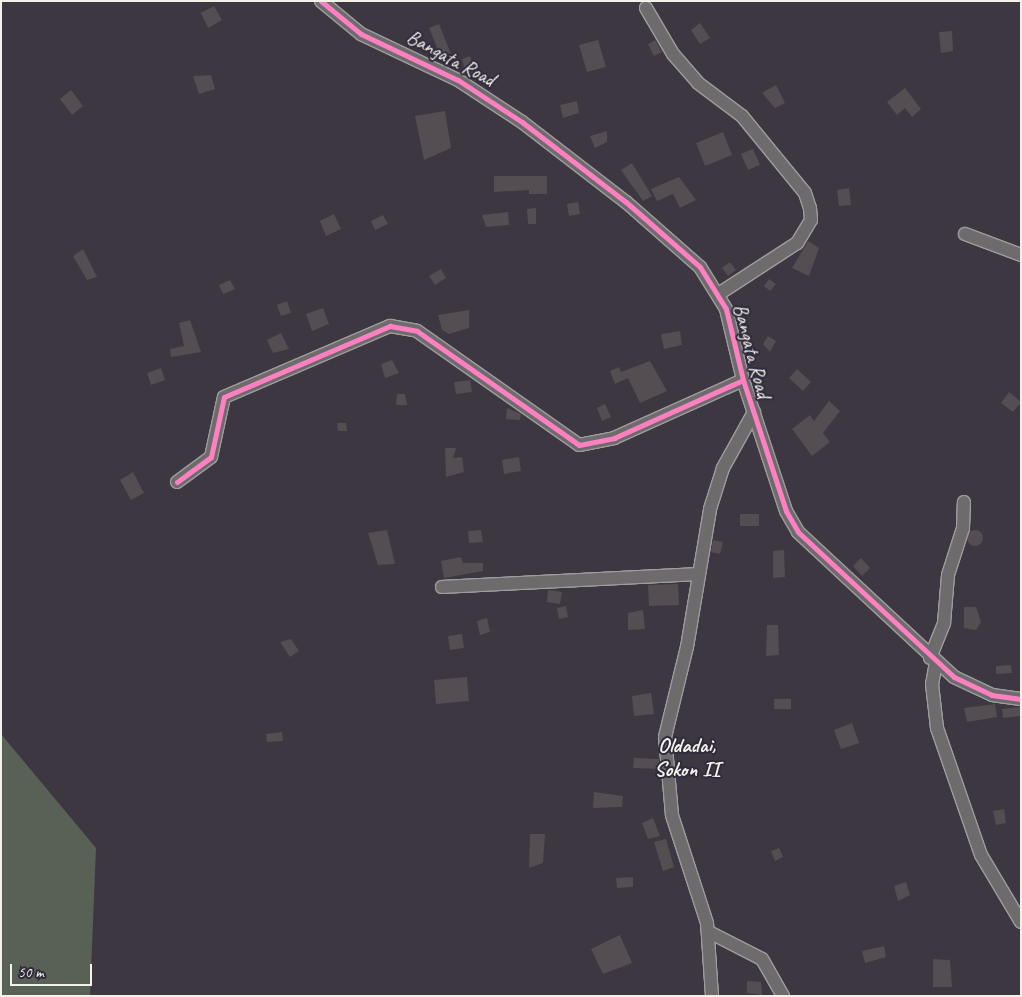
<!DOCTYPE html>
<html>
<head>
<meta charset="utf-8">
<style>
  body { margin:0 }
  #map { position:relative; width:1022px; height:997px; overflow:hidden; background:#3c3740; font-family:Caveat,sans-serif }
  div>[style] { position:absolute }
  .green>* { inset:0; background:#596156 }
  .building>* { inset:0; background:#544d52 }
  .round { border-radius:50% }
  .roads { filter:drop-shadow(1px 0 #9f9c9f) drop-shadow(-1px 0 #9f9c9f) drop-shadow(0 1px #9f9c9f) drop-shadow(0 -1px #9f9c9f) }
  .street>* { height:12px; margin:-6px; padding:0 6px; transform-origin:6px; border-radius:6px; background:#6e6b6d }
  .cycleway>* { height:5px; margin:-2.5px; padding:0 2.5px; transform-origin:2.5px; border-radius:2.5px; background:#ff80c0 }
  span { translate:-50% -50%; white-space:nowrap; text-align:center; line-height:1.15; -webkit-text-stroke:4px #2f2a3d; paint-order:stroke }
  .street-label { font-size:20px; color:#f4f1e8 }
  .neighbourhood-label { font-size:21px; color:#f4f1e8; font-weight:700 }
  .frame { position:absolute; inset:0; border:2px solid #f4f1e8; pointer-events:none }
  .scale { position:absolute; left:10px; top:964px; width:82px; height:22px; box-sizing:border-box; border:2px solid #f4f1e8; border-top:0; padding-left:6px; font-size:15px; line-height:18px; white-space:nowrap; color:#f4f1e8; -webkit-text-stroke:4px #2f2a3d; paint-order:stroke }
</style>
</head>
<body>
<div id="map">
  <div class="green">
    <i style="clip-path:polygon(1px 734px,96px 848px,90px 996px,1px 996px)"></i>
  </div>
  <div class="building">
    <i style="clip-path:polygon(214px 6px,222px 20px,208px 28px,201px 13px)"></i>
    <i style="clip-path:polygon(700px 23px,710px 38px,700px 44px,691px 30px)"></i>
    <i style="clip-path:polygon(439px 24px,451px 54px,441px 57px,429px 28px)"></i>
    <i style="clip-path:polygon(952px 31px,953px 51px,941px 53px,939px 32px)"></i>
    <i style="clip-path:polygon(598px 40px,606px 67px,587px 72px,579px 45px)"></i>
    <i style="clip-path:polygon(655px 40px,662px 52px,654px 56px,648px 44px)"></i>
    <i style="clip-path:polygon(470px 56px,475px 73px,466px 75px,462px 59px)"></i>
    <i style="clip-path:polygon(211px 75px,215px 89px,199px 94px,193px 76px)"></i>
    <i style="clip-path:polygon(776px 85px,785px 103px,775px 108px,762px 93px)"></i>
    <i style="clip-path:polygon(905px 88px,921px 109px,912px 117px,905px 108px,897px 115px,887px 102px)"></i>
    <i style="clip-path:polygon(71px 90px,83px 106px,72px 115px,60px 99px)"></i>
    <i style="clip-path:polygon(577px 101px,579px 113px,563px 118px,560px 105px)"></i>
    <i style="clip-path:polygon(445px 111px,451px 148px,424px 160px,415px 116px)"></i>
    <i style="clip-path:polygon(607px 131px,607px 142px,595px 148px,590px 136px)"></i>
    <i style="clip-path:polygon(723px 132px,732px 155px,705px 166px,696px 143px)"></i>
    <i style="clip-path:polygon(753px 149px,760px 165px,748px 170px,741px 154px)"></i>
    <i style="clip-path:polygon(632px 163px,652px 196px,643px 201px,621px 170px)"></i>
    <i style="clip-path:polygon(494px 176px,547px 176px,547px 194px,529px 194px,529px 190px,494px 192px)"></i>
    <i style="clip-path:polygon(679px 177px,696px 200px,680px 208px,673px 194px,657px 201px,651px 189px)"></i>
    <i style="clip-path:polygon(849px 188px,851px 205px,839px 206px,837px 190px)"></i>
    <i style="clip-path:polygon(578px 202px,580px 214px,569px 216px,567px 204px)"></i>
    <i style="clip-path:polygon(536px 208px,536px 224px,528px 224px,527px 209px)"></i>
    <i style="clip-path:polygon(508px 212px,509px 225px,486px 227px,482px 215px)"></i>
    <i style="clip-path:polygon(334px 214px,341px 229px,326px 236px,320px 221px)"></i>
    <i style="clip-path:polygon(383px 215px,388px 224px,375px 230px,371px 221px)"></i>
    <i style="clip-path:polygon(808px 241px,819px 248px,809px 276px,792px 268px)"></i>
    <i style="clip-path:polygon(83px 249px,97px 277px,87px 280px,73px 256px)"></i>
    <i style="clip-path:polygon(730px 262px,736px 270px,728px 276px,722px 268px)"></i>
    <i style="clip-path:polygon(441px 269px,446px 278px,435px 285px,429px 276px)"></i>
    <i style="clip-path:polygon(769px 279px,776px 284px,770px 291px,764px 286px)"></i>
    <i style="clip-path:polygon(230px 280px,235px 289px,223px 294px,219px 285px)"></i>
    <i style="clip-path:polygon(287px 301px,291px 313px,281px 316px,277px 305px)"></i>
    <i style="clip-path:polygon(323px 308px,329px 324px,312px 331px,306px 314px)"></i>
    <i style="clip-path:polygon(469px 310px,469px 328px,449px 334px,442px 330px,438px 315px)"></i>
    <i style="clip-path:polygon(190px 320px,201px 352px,171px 357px,170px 349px,184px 346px,179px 323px)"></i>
    <i style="clip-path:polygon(680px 331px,682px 345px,664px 349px,661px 334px)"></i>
    <i style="clip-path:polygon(281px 333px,289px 349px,273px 353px,267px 340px)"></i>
    <i style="clip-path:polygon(768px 336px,776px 341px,770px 352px,763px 344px)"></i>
    <i style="clip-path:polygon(392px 360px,399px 373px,385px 378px,381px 364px)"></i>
    <i style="clip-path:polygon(650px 361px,667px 391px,640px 403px,628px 378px,615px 384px,610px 371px,619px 367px,621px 372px)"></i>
    <i style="clip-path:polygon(161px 368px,165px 380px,151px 385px,147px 373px)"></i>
    <i style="clip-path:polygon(797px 369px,811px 382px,803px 391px,789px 378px)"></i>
    <i style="clip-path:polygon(470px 380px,472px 392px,456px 394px,454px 382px)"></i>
    <i style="clip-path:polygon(1009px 392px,1021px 402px,1013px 412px,1001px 403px)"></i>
    <i style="clip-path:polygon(397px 394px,405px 394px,407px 405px,396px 405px)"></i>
    <i style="clip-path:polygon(829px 401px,840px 411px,823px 433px,830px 442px,812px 456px,792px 429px,810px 415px,814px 421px)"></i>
    <i style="clip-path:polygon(605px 404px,611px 417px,602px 421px,597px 408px)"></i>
    <i style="clip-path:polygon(507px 408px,521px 414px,520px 420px,506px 419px)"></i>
    <i style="clip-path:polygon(337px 423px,346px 423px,347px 431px,338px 431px)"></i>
    <i style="clip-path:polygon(445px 448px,456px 448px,453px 458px,462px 457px,464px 472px,446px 477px)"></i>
    <i style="clip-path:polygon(519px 457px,521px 471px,504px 474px,502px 460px)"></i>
    <i style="clip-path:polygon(133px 472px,144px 493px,131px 500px,120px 480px)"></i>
    <i style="clip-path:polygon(740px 514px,759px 514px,759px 526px,740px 526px)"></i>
    <i style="clip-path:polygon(387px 530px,395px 564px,378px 565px,368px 533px)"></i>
    <i style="clip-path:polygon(481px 530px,483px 542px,469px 543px,468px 531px)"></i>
    <i class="round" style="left:967px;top:530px;width:16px;height:16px"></i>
    <i style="clip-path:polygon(713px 540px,723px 542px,720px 554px,711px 552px)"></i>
    <i style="clip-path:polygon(784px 550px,785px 577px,773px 578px,773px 551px)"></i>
    <i style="clip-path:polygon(461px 557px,463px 563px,483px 563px,483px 571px,444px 578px,441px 561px)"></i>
    <i style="clip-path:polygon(861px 558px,870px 568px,862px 576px,853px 566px)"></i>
    <i style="clip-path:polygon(678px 584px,679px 605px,649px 606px,648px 585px)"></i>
    <i style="clip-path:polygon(548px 590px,562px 592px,560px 604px,547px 602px)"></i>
    <i style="clip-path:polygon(566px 606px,568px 617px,559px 619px,557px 608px)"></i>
    <i style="clip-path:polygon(964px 607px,976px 607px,981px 622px,976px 630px,964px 628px)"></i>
    <i style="clip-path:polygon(643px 610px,645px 629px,628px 630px,628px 613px)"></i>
    <i style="clip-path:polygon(487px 618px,490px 632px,480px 635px,477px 621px)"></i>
    <i style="clip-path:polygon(767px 625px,778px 625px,779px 655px,766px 656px)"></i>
    <i style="clip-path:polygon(462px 634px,464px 648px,450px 650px,448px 636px)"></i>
    <i style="clip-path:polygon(291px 639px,299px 651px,290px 657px,280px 642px)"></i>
    <i style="clip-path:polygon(1011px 665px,1012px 673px,996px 674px,996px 666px)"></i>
    <i style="clip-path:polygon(467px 677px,469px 701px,436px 704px,434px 680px)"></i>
    <i style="clip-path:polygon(651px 693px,654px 714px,634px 716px,632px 696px)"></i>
    <i style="clip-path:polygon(774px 699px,791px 699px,791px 709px,774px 709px)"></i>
    <i style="clip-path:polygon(995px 704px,997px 717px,967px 722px,964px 708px)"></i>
    <i style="clip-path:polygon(1021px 707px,1021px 716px,1003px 718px,1002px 709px)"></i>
    <i style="clip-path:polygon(852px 723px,859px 743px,841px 749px,834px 730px)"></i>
    <i style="clip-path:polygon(282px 732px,283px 741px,267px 742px,266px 734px)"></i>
    <i style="clip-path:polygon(634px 758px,659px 759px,659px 769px,633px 768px)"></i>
    <i style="clip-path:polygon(594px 792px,623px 796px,622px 807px,593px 808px)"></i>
    <i style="clip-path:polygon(1004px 809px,1006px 823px,996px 825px,993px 811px)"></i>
    <i style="clip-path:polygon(653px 818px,660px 836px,648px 839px,642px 823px)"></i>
    <i style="clip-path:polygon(530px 834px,545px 834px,543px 863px,529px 868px)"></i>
    <i style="clip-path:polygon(666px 839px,674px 867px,663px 871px,654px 842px)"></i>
    <i style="clip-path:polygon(779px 848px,783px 857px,775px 861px,771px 851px)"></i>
    <i style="clip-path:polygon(633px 877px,633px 887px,617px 888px,616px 878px)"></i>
    <i style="clip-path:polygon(906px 882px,910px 895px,898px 901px,894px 886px)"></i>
    <i style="clip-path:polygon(620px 935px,632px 963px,603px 974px,591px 949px)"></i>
    <i style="clip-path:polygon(884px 946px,886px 957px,865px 963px,862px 951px)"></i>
    <i style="clip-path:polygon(933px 959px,950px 960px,952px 987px,933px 987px)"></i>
    <i style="clip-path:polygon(747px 981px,761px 982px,762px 995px,747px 993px)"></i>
  </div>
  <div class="roads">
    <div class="street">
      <i style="left:321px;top:1px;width:52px;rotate:39.5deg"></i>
      <i style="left:361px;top:34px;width:107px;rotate:25.4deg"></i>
      <i style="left:458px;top:80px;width:77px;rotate:33.3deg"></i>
      <i style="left:522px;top:122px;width:131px;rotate:37.6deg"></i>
      <i style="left:626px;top:202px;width:98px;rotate:41.3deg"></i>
      <i style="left:700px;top:267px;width:49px;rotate:58.2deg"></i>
      <i style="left:726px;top:309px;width:73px;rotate:76.5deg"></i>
      <i style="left:743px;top:380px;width:138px;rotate:71.8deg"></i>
      <i style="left:786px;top:511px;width:24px;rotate:60deg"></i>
      <i style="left:798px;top:532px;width:213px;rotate:42.9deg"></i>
      <i style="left:954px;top:677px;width:42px;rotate:25.3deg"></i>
      <i style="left:992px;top:695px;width:29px;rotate:8deg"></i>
      <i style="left:646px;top:8px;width:53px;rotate:59.6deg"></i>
      <i style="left:673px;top:54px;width:38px;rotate:49deg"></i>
      <i style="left:698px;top:83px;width:55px;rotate:36.9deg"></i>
      <i style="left:742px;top:116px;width:99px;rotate:50.7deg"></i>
      <i style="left:805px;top:193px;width:16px;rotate:72deg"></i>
      <i style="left:810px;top:208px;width:12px;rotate:85deg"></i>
      <i style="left:811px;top:220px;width:27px;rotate:121deg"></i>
      <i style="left:797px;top:243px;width:92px;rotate:147deg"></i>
      <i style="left:965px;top:234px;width:60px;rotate:20.6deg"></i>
      <i style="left:177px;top:482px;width:42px;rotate:-36.3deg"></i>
      <i style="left:211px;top:457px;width:61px;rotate:-77.8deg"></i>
      <i style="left:224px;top:397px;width:181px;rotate:-23.2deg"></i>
      <i style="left:390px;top:326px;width:27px;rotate:10deg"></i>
      <i style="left:417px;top:331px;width:198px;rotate:35.1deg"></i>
      <i style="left:579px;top:445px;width:36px;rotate:-11deg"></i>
      <i style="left:614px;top:438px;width:141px;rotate:-24.2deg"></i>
      <i style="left:442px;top:587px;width:256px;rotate:-2.9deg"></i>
      <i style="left:930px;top:658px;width:38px;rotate:-68deg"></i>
      <i style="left:944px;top:623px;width:48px;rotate:-85.2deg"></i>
      <i style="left:948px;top:575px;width:49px;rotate:-72.3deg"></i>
      <i style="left:963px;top:528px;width:26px;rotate:-88deg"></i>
      <i style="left:936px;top:662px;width:22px;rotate:100deg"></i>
      <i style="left:932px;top:684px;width:44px;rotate:83.5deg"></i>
      <i style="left:937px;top:728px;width:134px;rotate:70.9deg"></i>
      <i style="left:981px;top:855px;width:78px;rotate:59.2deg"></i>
      <i style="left:709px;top:932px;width:59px;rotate:27deg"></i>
      <i style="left:762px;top:959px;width:43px;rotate:60.4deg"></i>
      <i style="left:712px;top:996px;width:73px;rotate:-93.9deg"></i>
      <i style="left:707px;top:923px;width:114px;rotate:-108deg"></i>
      <i style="left:672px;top:815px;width:78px;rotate:-95.1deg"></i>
      <i style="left:665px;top:737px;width:93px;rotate:-76.3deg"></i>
      <i style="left:687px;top:647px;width:140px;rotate:-80.5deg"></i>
      <i style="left:710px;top:509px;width:43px;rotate:-72.4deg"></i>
      <i style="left:723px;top:468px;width:64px;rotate:-61deg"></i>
    </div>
  </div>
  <div class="cycleway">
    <i style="left:321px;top:1px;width:52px;rotate:39.5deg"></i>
    <i style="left:361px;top:34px;width:107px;rotate:25.4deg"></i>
    <i style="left:458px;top:80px;width:77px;rotate:33.3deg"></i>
    <i style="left:522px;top:122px;width:131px;rotate:37.6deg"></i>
    <i style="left:626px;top:202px;width:98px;rotate:41.3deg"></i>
    <i style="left:700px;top:267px;width:49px;rotate:58.2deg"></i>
    <i style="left:726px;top:309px;width:73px;rotate:76.5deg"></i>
    <i style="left:743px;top:380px;width:138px;rotate:71.8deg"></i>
    <i style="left:786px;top:511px;width:24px;rotate:60deg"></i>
    <i style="left:798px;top:532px;width:213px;rotate:42.9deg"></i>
    <i style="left:954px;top:677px;width:42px;rotate:25.3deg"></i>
    <i style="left:992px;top:695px;width:29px;rotate:8deg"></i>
    <i style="left:177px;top:482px;width:42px;rotate:-36.3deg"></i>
    <i style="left:211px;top:457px;width:61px;rotate:-77.8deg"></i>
    <i style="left:224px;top:397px;width:181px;rotate:-23.2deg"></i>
    <i style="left:390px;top:326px;width:27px;rotate:10deg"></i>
    <i style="left:417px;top:331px;width:198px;rotate:35.1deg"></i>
    <i style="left:579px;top:445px;width:36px;rotate:-11deg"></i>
    <i style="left:614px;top:438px;width:141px;rotate:-24.2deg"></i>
  </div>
  <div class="street-label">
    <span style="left:451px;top:58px;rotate:28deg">Bangata Road</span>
    <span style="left:752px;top:351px;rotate:75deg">Bangata Road</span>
  </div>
  <div class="neighbourhood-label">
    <span style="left:687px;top:757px">Oldadai,<br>Sokon II</span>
  </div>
  <div class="frame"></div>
  <div class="scale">50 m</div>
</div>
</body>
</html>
